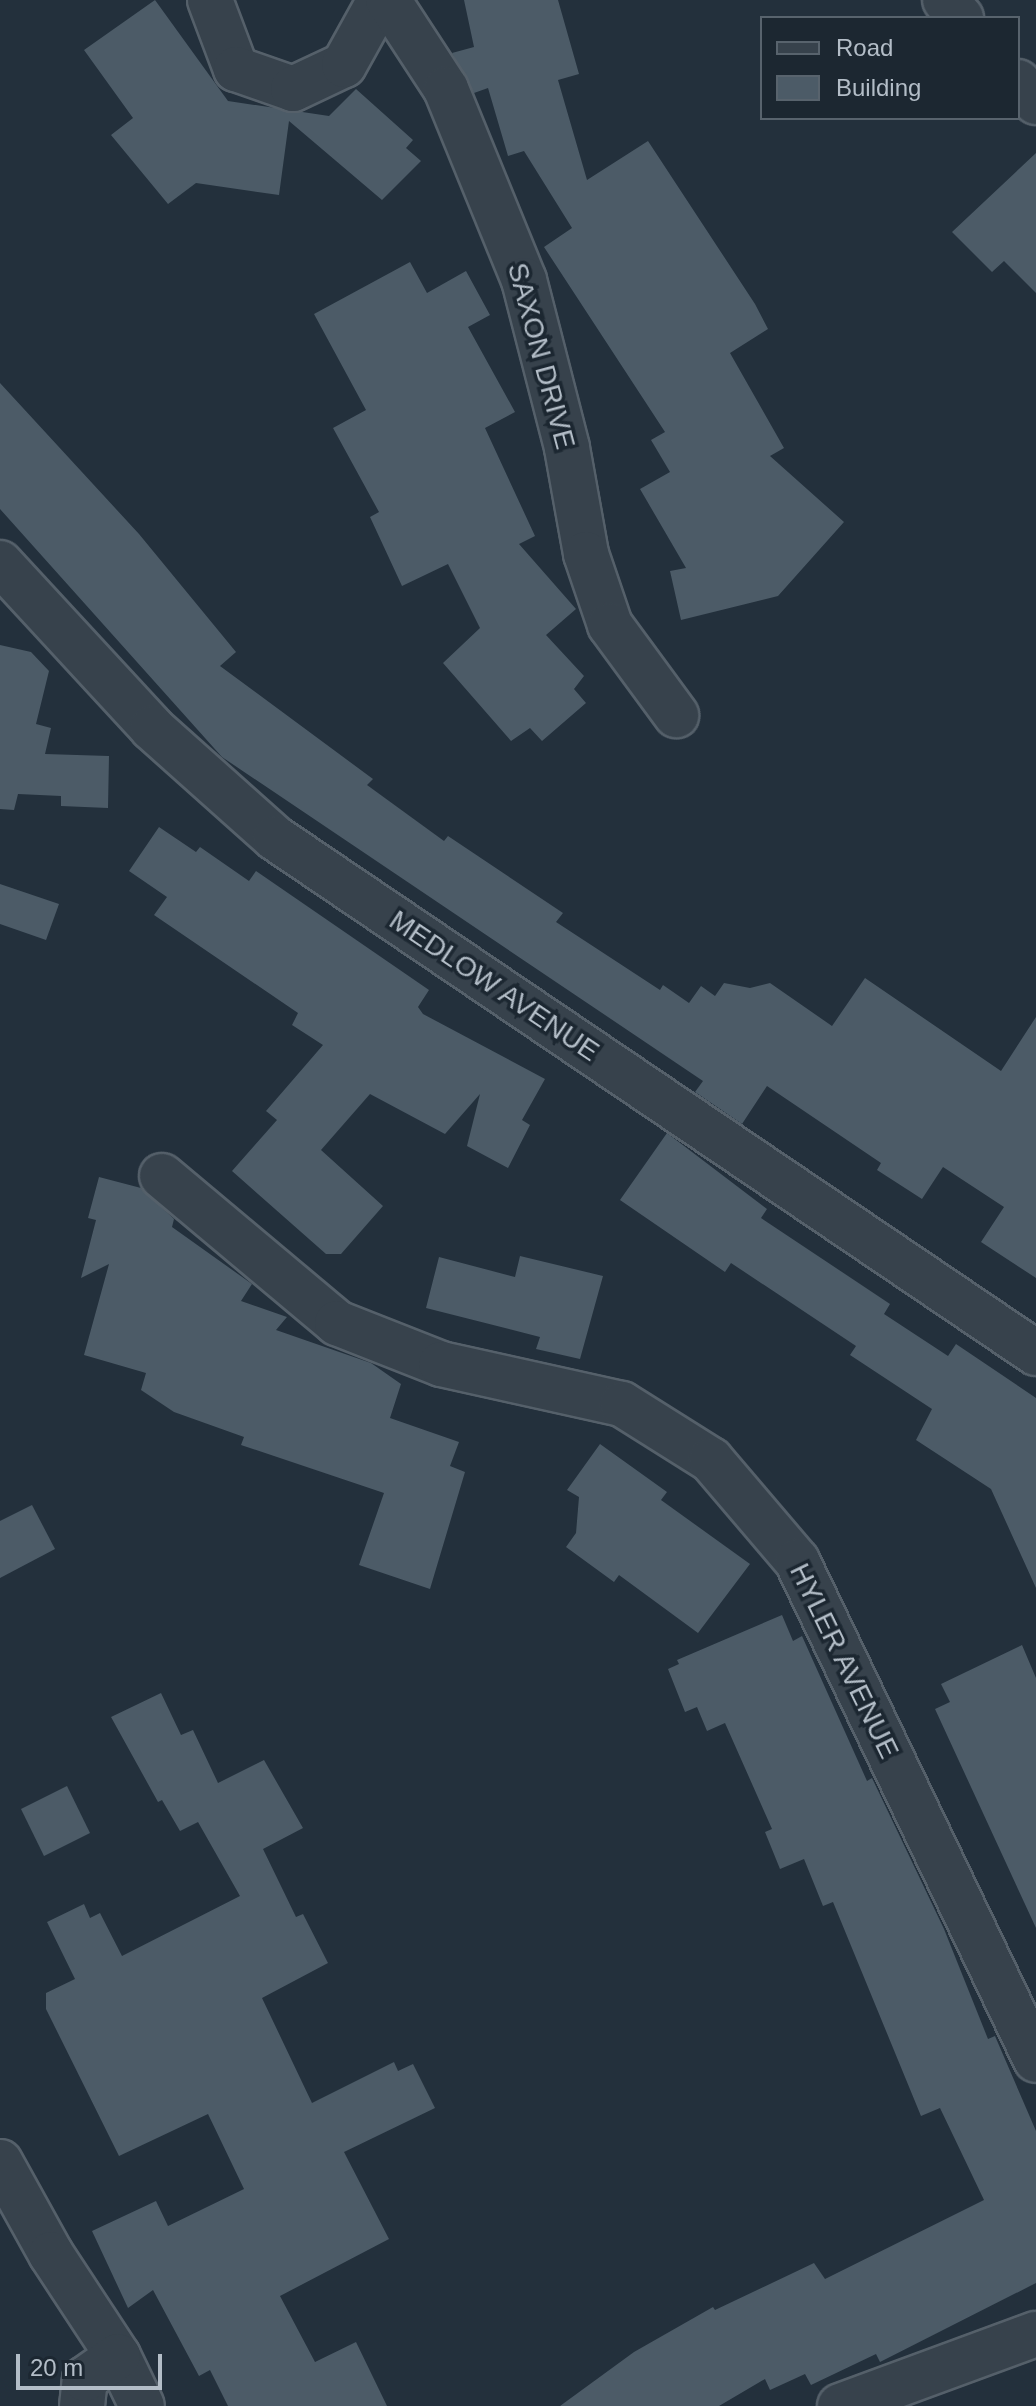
<!DOCTYPE html>
<html>
<head>
<meta charset="utf-8">
<style>
	body { margin:0 }
	#map { position:relative; width:1036px; height:2406px; overflow:hidden; background:#23303c; font-family:Arial,sans-serif }
	div>[style] { position:absolute }
	[style*='--x'] { left:calc(var(--x)*1px); top:calc(var(--y)*1px); width:calc(var(--w)*1px); rotate:calc(var(--a)*1deg) }
	.building>* { inset:0; background:#4c5b67 }
	.roads { filter:drop-shadow(2px 0 #55606a) drop-shadow(-2px 0 #55606a) drop-shadow(0 2px #55606a) drop-shadow(0 -2px #55606a) }
	.minor>* { height:44px; margin:-22px; padding:0 22px; transform-origin:22px; border-radius:22px; background:#37424c }
	span { translate:-50% -50%; white-space:nowrap; text-align:center; line-height:1.15; -webkit-text-stroke:7px #1c2731; paint-order:stroke }
	.street-label { font-size:28px; color:#b3bdc7 }
	.legend { position:absolute; left:760px; top:16px; width:260px; height:104px; box-sizing:border-box; background:#1c2731; border:2px solid #58636d; margin:0; padding:10px 14px; list-style:none; font-size:24px; color:#b3bdc7 }
	.legend li { display:flex; align-items:center; gap:16px; height:40px }
	.legend b { width:40px; border:2px solid #58636d }
	.scale { position:absolute; left:16px; top:2354px; width:146px; height:36px; box-sizing:border-box; border:4px solid #b3bdc7; border-top:0; padding-left:10px; font-size:24px; line-height:28px; white-space:nowrap; color:#b3bdc7; -webkit-text-stroke:6px #1c2731; paint-order:stroke }
</style>
</head>
<body>
<div id="map">
	<div class="building">
		<i style="clip-path:polygon(155px 0,228px 101px,329px 116px,356px 89px,413px 140px,406px 148px,421px 161px,382px 200px,289px 121px,279px 195px,196px 183px,168px 204px,111px 135px,133px 118px,84px 50px)"></i>
		<i style="clip-path:polygon(464px 0,558px 0,579px 74px,558px 80px,587px 180px,648px 141px,755px 304px,768px 329px,730px 353px,784px 448px,770px 456px,844px 522px,778px 596px,681px 620px,670px 571px,686px 568px,640px 489px,670px 472px,651px 440px,665px 432px,544px 247px,572px 228px,524px 151px,508px 156px,488px 88px,474px 93px,452px 53px,474px 47px)"></i>
		<i style="clip-path:polygon(1036px 153px,1036px 293px,1004px 261px,992px 272px,952px 232px)"></i>
		<i style="clip-path:polygon(410px 262px,427px 293px,466px 271px,490px 315px,468px 327px,515px 412px,485px 428px,535px 536px,519px 544px,576px 609px,546px 635px,584px 676px,574px 689px,586px 703px,542px 741px,530px 728px,511px 741px,443px 663px,480px 628px,448px 564px,402px 586px,370px 517px,379px 512px,333px 428px,366px 410px,314px 314px)"></i>
		<i style="clip-path:polygon(0 383px,139px 534px,236px 652px,220px 666px,373px 779px,367px 785px,444px 841px,448px 836px,563px 913px,556px 922px,660px 990px,663px 985px,689px 1003px,701px 986px,715px 996px,724px 983px,750px 988px,770px 983px,832px 1026px,865px 978px,1001px 1071px,1036px 1017px,1036px 1278px,981px 1242px,1004px 1207px,943px 1167px,922px 1199px,877px 1170px,881px 1163px,767px 1086px,742px 1124px,695px 1092px,703px 1081px,222px 757px,0 509px)"></i>
		<i style="clip-path:polygon(0 645px,31px 652px,49px 671px,36px 724px,51px 728px,45px 754px,109px 756px,108px 808px,61px 806px,61px 796px,18px 794px,14px 810px,0 809px)"></i>
		<i style="clip-path:polygon(159px 827px,196px 852px,200px 847px,249px 881px,256px 871px,429px 990px,418px 1007px,423px 1014px,545px 1079px,522px 1120px,530px 1125px,508px 1168px,467px 1146px,480px 1094px,445px 1134px,370px 1094px,321px 1150px,383px 1206px,341px 1254px,326px 1254px,232px 1171px,277px 1120px,266px 1111px,323px 1045px,292px 1025px,298px 1013px,154px 915px,167px 897px,129px 871px)"></i>
		<i style="clip-path:polygon(0 884px,59px 904px,46px 940px,0 924px)"></i>
		<i style="clip-path:polygon(667px 1133px,767px 1209px,761px 1218px,890px 1304px,884px 1314px,948px 1356px,956px 1344px,1036px 1398px,1036px 1588px,991px 1489px,916px 1440px,932px 1409px,850px 1355px,856px 1346px,731px 1263px,725px 1272px,620px 1200px)"></i>
		<i style="clip-path:polygon(99px 1177px,141px 1188px,174px 1219px,172px 1227px,252px 1284px,241px 1301px,287px 1317px,276px 1330px,371px 1363px,401px 1384px,390px 1418px,459px 1442px,450px 1466px,465px 1472px,430px 1589px,359px 1565px,384px 1493px,241px 1445px,244px 1437px,174px 1412px,141px 1390px,146px 1373px,84px 1355px,109px 1264px,81px 1278px,96px 1220px,88px 1218px)"></i>
		<i style="clip-path:polygon(520px 1256px,603px 1276px,580px 1359px,536px 1349px,540px 1337px,426px 1308px,439px 1257px,515px 1277px)"></i>
		<i style="clip-path:polygon(600px 1444px,667px 1492px,661px 1500px,750px 1564px,698px 1633px,619px 1575px,614px 1582px,566px 1547px,576px 1533px,579px 1497px,567px 1490px)"></i>
		<i style="clip-path:polygon(32px 1505px,55px 1549px,0 1578px,0 1521px)"></i>
		<i style="clip-path:polygon(782px 1615px,793px 1641px,802px 1636px,867px 1781px,872px 1778px,944px 1929px,988px 2039px,995px 2036px,1036px 2131px,1036px 2283px,880px 2362px,876px 2354px,811px 2385px,805px 2374px,770px 2390px,765px 2379px,719px 2406px,560px 2406px,634px 2352px,713px 2307px,715px 2310px,814px 2263px,825px 2279px,984px 2200px,940px 2108px,921px 2116px,833px 1902px,823px 1906px,804px 1859px,780px 1869px,765px 1832px,772px 1829px,725px 1723px,707px 1731px,697px 1707px,685px 1712px,668px 1669px,679px 1664px,677px 1660px)"></i>
		<i style="clip-path:polygon(1022px 1645px,1036px 1678px,1036px 1928px,935px 1709px,950px 1702px,941px 1684px)"></i>
		<i style="clip-path:polygon(161px 1693px,181px 1735px,193px 1730px,218px 1783px,264px 1760px,303px 1828px,263px 1849px,296px 1917px,303px 1914px,328px 1963px,262px 1998px,312px 2103px,394px 2062px,398px 2071px,413px 2064px,435px 2108px,344px 2152px,389px 2239px,280px 2296px,315px 2362px,356px 2342px,387px 2406px,228px 2406px,210px 2370px,199px 2376px,153px 2290px,128px 2308px,92px 2231px,156px 2201px,168px 2226px,244px 2189px,208px 2114px,119px 2156px,46px 2009px,46px 1993px,75px 1979px,47px 1922px,84px 1904px,90px 1918px,100px 1913px,122px 1956px,240px 1896px,198px 1822px,180px 1831px,162px 1800px,158px 1802px,111px 1717px)"></i>
		<i style="clip-path:polygon(67px 1786px,90px 1833px,44px 1856px,21px 1809px)"></i>
	</div>
	<div class="roads">
		<div class="minor">
			<i style="--x:210;--y:0;--w:74;--a:69.4"></i>
			<i style="--x:236;--y:69;--w:60;--a:19.3"></i>
			<i style="--x:293;--y:89;--w:56;--a:-25.2"></i>
			<i style="--x:344;--y:65;--w:74;--a:-61"></i>
			<i style="--x:388;--y:0;--w:106;--a:56.9"></i>
			<i style="--x:446;--y:89;--w:206;--a:67.8"></i>
			<i style="--x:524;--y:280;--w:173;--a:75.6"></i>
			<i style="--x:567;--y:448;--w:108;--a:79.8"></i>
			<i style="--x:586;--y:554;--w:75;--a:71.3"></i>
			<i style="--x:610;--y:625;--w:112;--a:53.7"></i>
			<i style="--x:945;--y:0;--w:24;--a:48"></i>
			<i style="--x:1018;--y:82;--w:27;--a:48"></i>
			<i style="--x:0;--y:563;--w:224;--a:47.3"></i>
			<i style="--x:152;--y:728;--w:165;--a:41.8"></i>
			<i style="--x:275;--y:838;--w:919;--a:34.09"></i>
			<i style="--x:162;--y:1176;--w:229;--a:40"></i>
			<i style="--x:337;--y:1323;--w:112;--a:21.5"></i>
			<i style="--x:441;--y:1364;--w:185;--a:12.5"></i>
			<i style="--x:622;--y:1404;--w:105;--a:32.2"></i>
			<i style="--x:711;--y:1460;--w:133;--a:49.6"></i>
			<i style="--x:797;--y:1561;--w:553;--a:64.41"></i>
			<i style="--x:0;--y:2162;--w:105;--a:61"></i>
			<i style="--x:51;--y:2254;--w:122;--a:56.7"></i>
			<i style="--x:118;--y:2356;--w:55;--a:64.4"></i>
			<i style="--x:82;--y:2406;--w:27;--a:-84"></i>
			<i style="--x:85;--y:2379;--w:40;--a:-34.9"></i>
			<i style="--x:840;--y:2406;--w:209;--a:-20.2"></i>
		</div>
	</div>
	<div class="street-label">
		<span style="left:541px;top:356px;rotate:75deg">SAXON DRIVE</span>
		<span style="left:494px;top:986px;rotate:34deg">MEDLOW AVENUE</span>
		<span style="left:844px;top:1661px;rotate:64deg">HYLER AVENUE</span>
	</div>
	<ul class="legend">
	<li><b style="height:10px;background:#37424c"></b>Road</li>
	<li><b style="height:22px;background:#4c5b67"></b>Building</li>
	</ul>
	<div class="scale">20 m</div>
</div>
</body>
</html>
